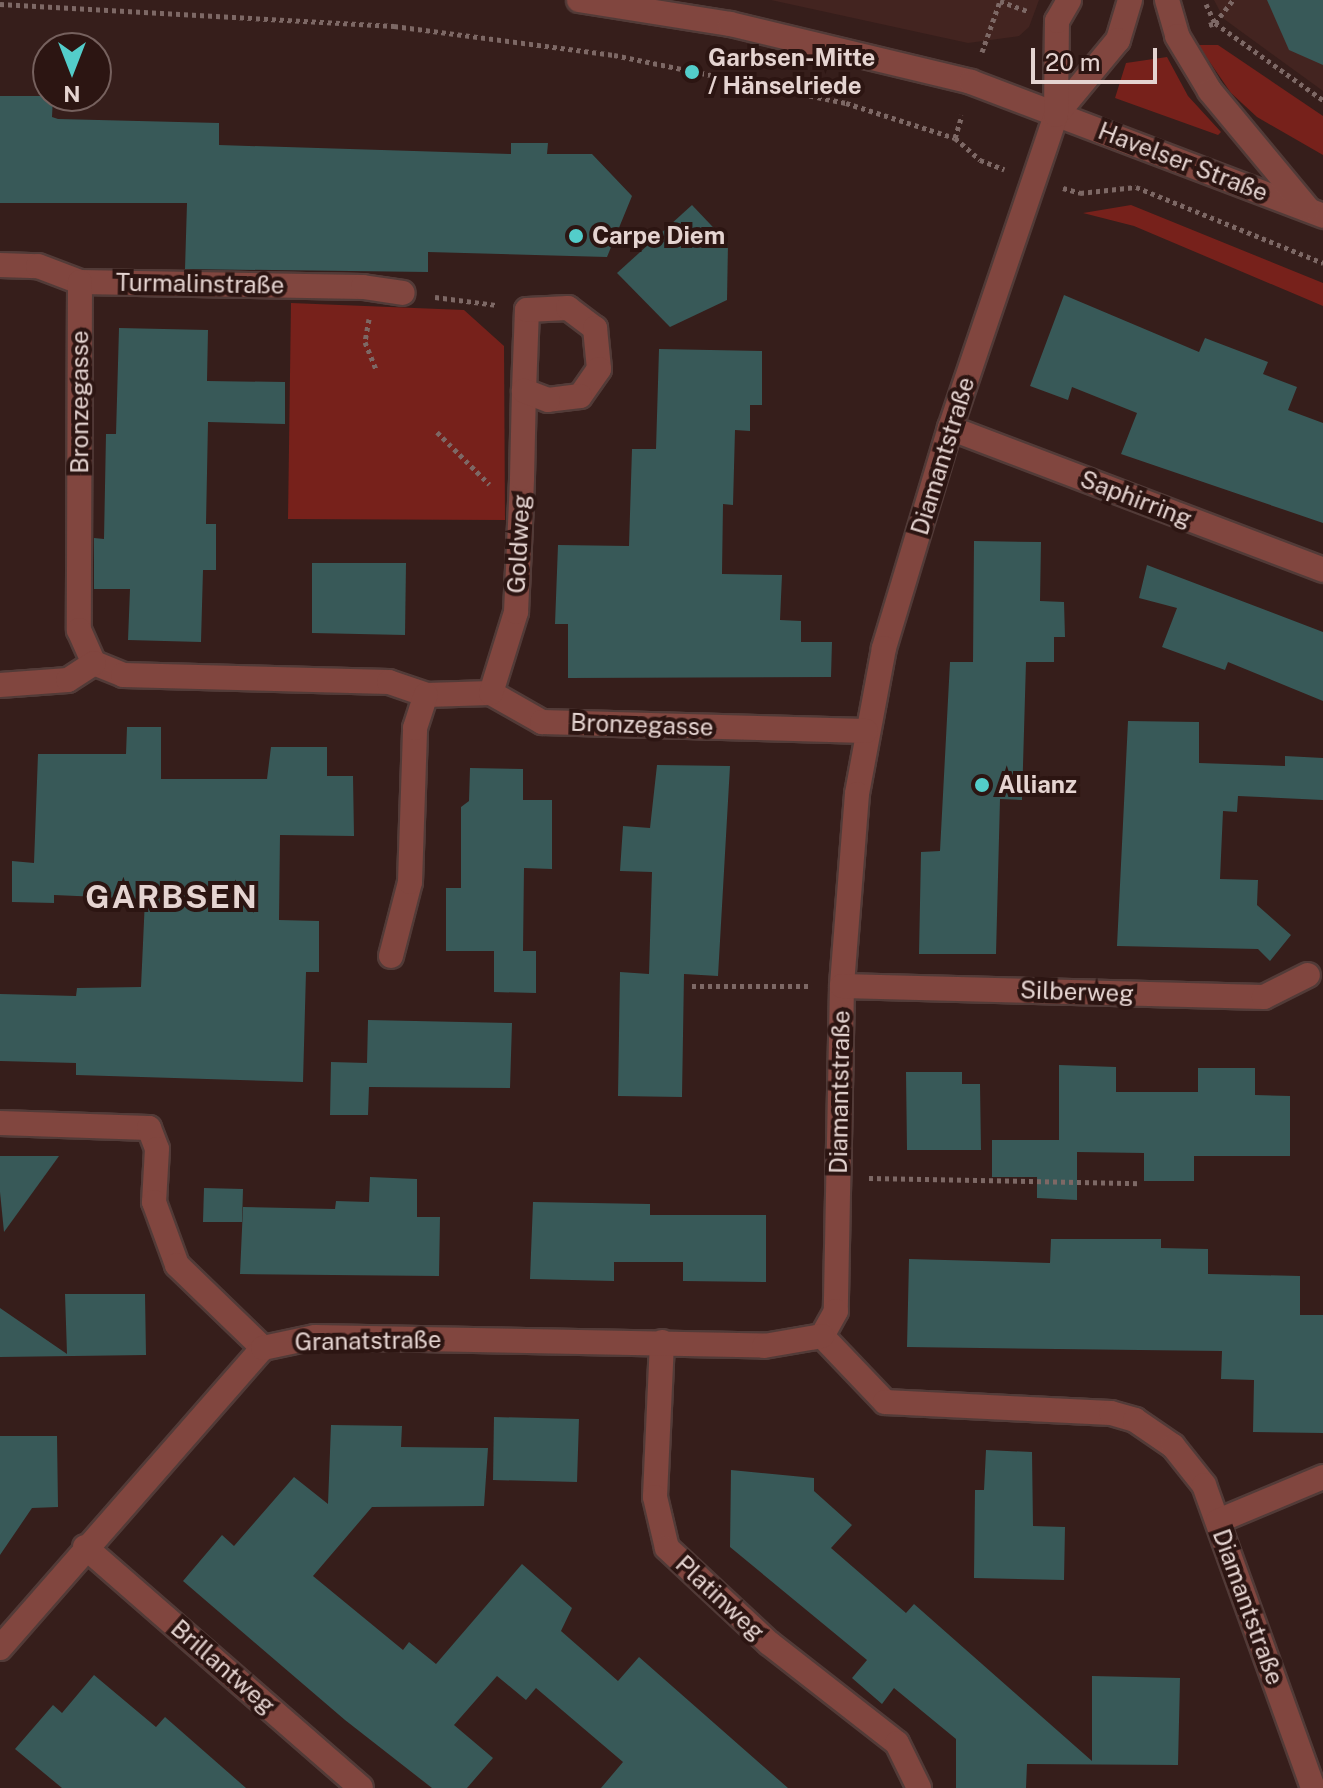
<!DOCTYPE html>
<html>
<head>
<meta charset="utf-8">
<style>
	body { margin:0 }
	#map { position:relative; width:1323px; height:1788px; overflow:hidden; background:#361e1b; font-family:"Public Sans",sans-serif }
	div>[style] { position:absolute }
	[style*='--x'] { left:calc(var(--x)*1px); top:calc(var(--y)*1px); width:calc(var(--w)*1px); rotate:calc(var(--a)*1deg) }
	.built>* { inset:0; background:#432420 }
	.green>* { inset:0; background:#77211b }
	.building>* { inset:0; background:#385958 }
	.path>* { height:5px; margin-top:-2.5px; transform-origin:0; background:repeating-linear-gradient(90deg,#7d6865 0 4px,transparent 0 8px) }
	.roads { filter:drop-shadow(2px 0 #523b38) drop-shadow(-2px 0 #523b38) drop-shadow(0 2px #523b38) drop-shadow(0 -2px #523b38) }
	.minor>* { height:24px; margin:-12px; padding:0 12px; transform-origin:12px; border-radius:12px; background:#81463f }
	.dots>* { width:22px; height:22px; translate:-50% -50%; box-sizing:border-box; border:4px solid #2c1512; border-radius:50% }
	span { translate:-50% -50%; white-space:nowrap; text-align:center; line-height:1.15; -webkit-text-stroke:8px #2c1512; paint-order:stroke }
	.poi-label { font-size:24px; color:#e5d4d1; font-weight:700 }
	.left { translate:0 -50%; text-align:left }
	.street-label { font-size:24px; color:#e5d4d1 }
	.district-label { font-size:32px; color:#e5d4d1; font-weight:700; letter-spacing:2px }
	.north { position:absolute; left:32px; top:32px; width:80px; height:80px; box-sizing:border-box; background:#2c1512; border:2px solid #76615e; border-radius:50%; rotate:180deg; font-size:22px; font-weight:700; line-height:32px; text-align:center; color:#e5d4d1 }
	.north::after { content:''; display:block; margin:auto; width:28px; height:36px; background:#53cdca; clip-path:polygon(50% 0,100% 100%,50% 72%,0 100%) }
	.scale { position:absolute; left:1031px; top:48px; width:126px; height:36px; box-sizing:border-box; border:4px solid #e5d4d1; border-top:0; padding-left:10px; font-size:24px; line-height:28px; white-space:nowrap; color:#e5d4d1; -webkit-text-stroke:6px #2c1512; paint-order:stroke }
</style>
</head>
<body>
<div id="map">
	<div class="built">
		<i style="clip-path:polygon(771px 0,1039px 0,1029px 27px,1019px 36px,968px 43px)"></i>
		<i style="clip-path:polygon(1214px 0,1323px 0,1323px 91px,1224px 19px)"></i>
	</div>
	<div class="green">
		<i style="clip-path:polygon(1198px 45px,1218px 45px,1323px 116px,1323px 155px,1257px 117px,1231px 93px)"></i>
		<i style="clip-path:polygon(1167px 57px,1188px 96px,1221px 132px,1218px 135px,1115px 98px,1126px 63px)"></i>
		<i style="clip-path:polygon(1131px 205px,1323px 283px,1323px 306px,1134px 226px,1083px 213px)"></i>
		<i style="clip-path:polygon(291px 303px,464px 310px,504px 346px,505px 520px,288px 519px)"></i>
	</div>
	<div class="building">
		<i style="clip-path:polygon(1267px 0,1323px 0,1323px 65px,1289px 50px)"></i>
		<i style="clip-path:polygon(0 96px,53px 96px,52px 117px,58px 119px,219px 123px,219px 145px,511px 154px,511px 143px,548px 143px,547px 154px,592px 154px,632px 196px,607px 257px,428px 252px,428px 272px,185px 269px,187px 203px,0 203px)"></i>
		<i style="clip-path:polygon(692px 205px,728px 243px,727px 300px,670px 327px,617px 273px)"></i>
		<i style="clip-path:polygon(1064px 295px,1199px 352px,1205px 338px,1268px 362px,1263px 374px,1297px 387px,1288px 410px,1323px 423px,1323px 523px,1121px 454px,1137px 413px,1072px 387px,1068px 400px,1030px 386px)"></i>
		<i style="clip-path:polygon(119px 328px,208px 330px,207px 381px,285px 382px,285px 424px,208px 422px,206px 524px,216px 524px,216px 570px,203px 570px,201px 642px,128px 640px,130px 589px,94px 589px,94px 538px,104px 539px,106px 434px,116px 434px)"></i>
		<i style="clip-path:polygon(659px 349px,762px 351px,762px 405px,750px 405px,750px 431px,735px 430px,733px 505px,723px 504px,722px 574px,782px 575px,780px 620px,801px 621px,801px 642px,832px 642px,831px 677px,568px 678px,568px 624px,555px 624px,558px 545px,629px 546px,632px 449px,656px 449px)"></i>
		<i style="clip-path:polygon(974px 541px,1041px 542px,1040px 601px,1064px 602px,1065px 637px,1054px 637px,1054px 662px,1026px 662px,1022px 800px,1000px 799px,996px 954px,919px 954px,921px 852px,940px 851px,950px 662px,973px 662px)"></i>
		<i style="clip-path:polygon(312px 563px,406px 563px,405px 635px,312px 633px)"></i>
		<i style="clip-path:polygon(1147px 565px,1323px 632px,1323px 701px,1228px 662px,1225px 670px,1162px 647px,1177px 608px,1139px 598px)"></i>
		<i style="clip-path:polygon(1128px 721px,1199px 722px,1199px 763px,1285px 766px,1285px 756px,1323px 758px,1323px 800px,1238px 796px,1237px 812px,1223px 811px,1220px 879px,1258px 880px,1257px 905px,1291px 935px,1270px 961px,1258px 949px,1117px 946px)"></i>
		<i style="clip-path:polygon(127px 727px,161px 727px,161px 779px,267px 779px,271px 747px,327px 747px,327px 776px,353px 776px,354px 836px,280px 835px,279px 920px,319px 921px,319px 972px,306px 972px,303px 1082px,76px 1075px,76px 1063px,0 1061px,0 994px,76px 996px,77px 988px,141px 987px,145px 899px,54px 895px,54px 903px,12px 902px,12px 861px,34px 863px,38px 754px,126px 754px)"></i>
		<i style="clip-path:polygon(657px 765px,730px 766px,718px 976px,684px 974px,682px 1097px,618px 1096px,620px 972px,649px 974px,652px 872px,620px 871px,623px 826px,650px 828px)"></i>
		<i style="clip-path:polygon(470px 768px,523px 769px,523px 800px,552px 800px,552px 869px,524px 868px,523px 951px,536px 951px,536px 993px,494px 992px,494px 951px,446px 951px,446px 888px,461px 888px,461px 807px,469px 801px)"></i>
		<i style="clip-path:polygon(368px 1020px,512px 1023px,510px 1088px,369px 1087px,368px 1115px,330px 1115px,331px 1062px,367px 1063px)"></i>
		<i style="clip-path:polygon(1059px 1065px,1116px 1067px,1116px 1092px,1198px 1092px,1198px 1068px,1255px 1068px,1255px 1095px,1290px 1096px,1290px 1156px,1194px 1156px,1194px 1181px,1144px 1181px,1144px 1153px,1077px 1152px,1077px 1200px,1037px 1198px,1037px 1177px,992px 1177px,992px 1140px,1059px 1140px)"></i>
		<i style="clip-path:polygon(906px 1072px,962px 1072px,962px 1084px,980px 1084px,981px 1150px,907px 1150px)"></i>
		<i style="clip-path:polygon(0 1156px,59px 1156px,4px 1232px,0 1192px)"></i>
		<i style="clip-path:polygon(370px 1177px,417px 1179px,417px 1217px,440px 1217px,439px 1276px,240px 1274px,243px 1207px,335px 1209px,336px 1201px,369px 1202px)"></i>
		<i style="clip-path:polygon(204px 1188px,243px 1189px,242px 1222px,203px 1222px)"></i>
		<i style="clip-path:polygon(533px 1202px,650px 1204px,650px 1215px,766px 1215px,766px 1282px,683px 1281px,683px 1262px,614px 1262px,614px 1281px,530px 1279px)"></i>
		<i style="clip-path:polygon(1051px 1239px,1161px 1239px,1161px 1248px,1208px 1249px,1208px 1274px,1300px 1276px,1300px 1315px,1323px 1315px,1323px 1433px,1253px 1432px,1254px 1380px,1221px 1379px,1222px 1351px,907px 1347px,909px 1259px,1050px 1263px)"></i>
		<i style="clip-path:polygon(65px 1294px,145px 1294px,146px 1355px,0 1357px,0 1308px,67px 1354px)"></i>
		<i style="clip-path:polygon(494px 1417px,579px 1419px,577px 1482px,493px 1480px)"></i>
		<i style="clip-path:polygon(331px 1425px,402px 1426px,401px 1447px,488px 1448px,484px 1506px,372px 1507px,313px 1576px,403px 1650px,409px 1642px,436px 1664px,522px 1564px,572px 1608px,561px 1631px,618px 1681px,639px 1657px,788px 1788px,601px 1788px,623px 1762px,536px 1688px,526px 1700px,497px 1676px,454px 1725px,493px 1758px,467px 1788px,432px 1788px,345px 1720px,183px 1581px,222px 1535px,234px 1546px,294px 1477px,328px 1504px)"></i>
		<i style="clip-path:polygon(0 1436px,57px 1436px,58px 1507px,32px 1508px,0 1555px)"></i>
		<i style="clip-path:polygon(986px 1450px,1032px 1452px,1033px 1526px,1065px 1527px,1064px 1580px,974px 1578px,975px 1490px,984px 1490px)"></i>
		<i style="clip-path:polygon(731px 1470px,814px 1478px,814px 1491px,852px 1525px,831px 1548px,906px 1613px,914px 1604px,1092px 1761px,1092px 1676px,1180px 1678px,1178px 1765px,1027px 1764px,1026px 1788px,956px 1788px,956px 1739px,894px 1688px,882px 1704px,852px 1678px,867px 1660px,730px 1547px)"></i>
		<i style="clip-path:polygon(94px 1675px,156px 1727px,165px 1717px,246px 1788px,62px 1788px,15px 1749px,53px 1705px,62px 1713px)"></i>
	</div>
	<div class="path">
		<i style="--x:1000;--y:1;--w:30;--a:20"></i>
		<i style="--x:0;--y:4;--w:395;--a:3.2"></i>
		<i style="--x:394;--y:26;--w:222;--a:7.5"></i>
		<i style="--x:614;--y:55;--w:237;--a:11.7"></i>
		<i style="--x:846;--y:103;--w:114;--a:17.8"></i>
		<i style="--x:955;--y:138;--w:33;--a:41"></i>
		<i style="--x:980;--y:160;--w:26;--a:21"></i>
		<i style="--x:1206;--y:4;--w:21;--a:65"></i>
		<i style="--x:1215;--y:23;--w:29;--a:-52"></i>
		<i style="--x:1209;--y:25;--w:6;--a:-18"></i>
		<i style="--x:1215;--y:23;--w:133;--a:35.5"></i>
		<i style="--x:982;--y:52;--w:54;--a:-70.6"></i>
		<i style="--x:955;--y:138;--w:24;--a:-73"></i>
		<i style="--x:1063;--y:188;--w:18;--a:16"></i>
		<i style="--x:1080;--y:193;--w:56;--a:-6.1"></i>
		<i style="--x:1136;--y:187;--w:202;--a:22.1"></i>
		<i style="--x:435;--y:297;--w:63;--a:7.4"></i>
		<i style="--x:369;--y:319;--w:23;--a:100"></i>
		<i style="--x:365;--y:342;--w:29;--a:68"></i>
		<i style="--x:437;--y:432;--w:74;--a:45"></i>
		<i style="--x:692;--y:986;--w:117;--a:0"></i>
		<i style="--x:869;--y:1178;--w:271;--a:1.1"></i>
	</div>
	<div class="roads">
		<div class="minor">
			<i style="--x:579;--y:0;--w:153;--a:9"></i>
			<i style="--x:730;--y:24;--w:248;--a:13.5"></i>
			<i style="--x:971;--y:82;--w:377;--a:20.8"></i>
			<i style="--x:1130;--y:0;--w:42;--a:106.7"></i>
			<i style="--x:1118;--y:40;--w:97;--a:129.6"></i>
			<i style="--x:1056;--y:115;--w:330;--a:108.7"></i>
			<i style="--x:950;--y:428;--w:230;--a:106.7"></i>
			<i style="--x:884;--y:648;--w:148;--a:100.5"></i>
			<i style="--x:857;--y:794;--w:193;--a:94.5"></i>
			<i style="--x:842;--y:986;--w:325;--a:91.1"></i>
			<i style="--x:836;--y:1311;--w:29;--a:119"></i>
			<i style="--x:822;--y:1336;--w:91;--a:46.3"></i>
			<i style="--x:885;--y:1402;--w:226;--a:2.8"></i>
			<i style="--x:1111;--y:1413;--w:25;--a:16"></i>
			<i style="--x:1135;--y:1420;--w:46;--a:34.4"></i>
			<i style="--x:1173;--y:1446;--w:50;--a:51.5"></i>
			<i style="--x:1204;--y:1485;--w:322;--a:70.2"></i>
			<i style="--x:1167;--y:0;--w:37;--a:74"></i>
			<i style="--x:1177;--y:36;--w:64;--a:59"></i>
			<i style="--x:1210;--y:91;--w:152;--a:50.3"></i>
			<i style="--x:1056;--y:115;--w:94;--a:-89.4"></i>
			<i style="--x:1057;--y:21;--w:24;--a:-60"></i>
			<i style="--x:0;--y:265;--w:38;--a:2"></i>
			<i style="--x:38;--y:266;--w:45;--a:20.9"></i>
			<i style="--x:80;--y:282;--w:283;--a:1"></i>
			<i style="--x:363;--y:287;--w:40;--a:8.5"></i>
			<i style="--x:80;--y:282;--w:348;--a:90.2"></i>
			<i style="--x:79;--y:630;--w:36;--a:66"></i>
			<i style="--x:94;--y:663;--w:31;--a:22"></i>
			<i style="--x:123;--y:675;--w:266;--a:1.5"></i>
			<i style="--x:389;--y:682;--w:39;--a:19"></i>
			<i style="--x:426;--y:695;--w:65;--a:-1.8"></i>
			<i style="--x:491;--y:693;--w:59;--a:29.6"></i>
			<i style="--x:542;--y:722;--w:324;--a:1.6"></i>
			<i style="--x:950;--y:428;--w:399;--a:20.8"></i>
			<i style="--x:0;--y:685;--w:68;--a:-4.2"></i>
			<i style="--x:68;--y:680;--w:31;--a:-33"></i>
			<i style="--x:491;--y:693;--w:85;--a:-72.8"></i>
			<i style="--x:516;--y:612;--w:134;--a:-87.4"></i>
			<i style="--x:522;--y:478;--w:87;--a:-88.7"></i>
			<i style="--x:524;--y:391;--w:81;--a:-87.9"></i>
			<i style="--x:527;--y:310;--w:41;--a:-2.8"></i>
			<i style="--x:568;--y:308;--w:34;--a:37"></i>
			<i style="--x:595;--y:328;--w:41;--a:84.4"></i>
			<i style="--x:599;--y:369;--w:33;--a:125"></i>
			<i style="--x:580;--y:396;--w:32;--a:173"></i>
			<i style="--x:548;--y:400;--w:26;--a:-159"></i>
			<i style="--x:391;--y:956;--w:76;--a:-75.6"></i>
			<i style="--x:410;--y:882;--w:154;--a:-88.1"></i>
			<i style="--x:415;--y:728;--w:35;--a:-72"></i>
			<i style="--x:842;--y:986;--w:422;--a:1.5"></i>
			<i style="--x:1264;--y:997;--w:49;--a:-26.6"></i>
			<i style="--x:0;--y:1123;--w:149;--a:1.9"></i>
			<i style="--x:149;--y:1128;--w:22;--a:69"></i>
			<i style="--x:157;--y:1149;--w:53;--a:93.2"></i>
			<i style="--x:154;--y:1202;--w:67;--a:69.9"></i>
			<i style="--x:177;--y:1265;--w:120;--a:44"></i>
			<i style="--x:662;--y:1342;--w:155;--a:92.6"></i>
			<i style="--x:655;--y:1497;--w:52;--a:76.8"></i>
			<i style="--x:667;--y:1548;--w:139;--a:43"></i>
			<i style="--x:769;--y:1643;--w:162;--a:38"></i>
			<i style="--x:897;--y:1743;--w:50;--a:63.9"></i>
			<i style="--x:1218;--y:1521;--w:114;--a:-22.7"></i>
			<i style="--x:85;--y:1547;--w:366;--a:41.1"></i>
			<i style="--x:0;--y:1648;--w:399;--a:-48.8"></i>
			<i style="--x:263;--y:1348;--w:53;--a:-11.9"></i>
			<i style="--x:315;--y:1337;--w:449;--a:1.1"></i>
			<i style="--x:764;--y:1346;--w:59;--a:-9.8"></i>
		</div>
	</div>
	<div class="dots">
		<i style="left:692px;top:72px;background:#53cdca"></i>
		<i style="left:576px;top:236px;background:#53cdca"></i>
		<i style="left:982px;top:785px;background:#53cdca"></i>
	</div>
	<div class="poi-label">
		<span class="left" style="left:708px;top:72px">Garbsen-Mitte<br>/ Hänselriede</span>
		<span class="left" style="left:592px;top:236px">Carpe Diem</span>
		<span class="left" style="left:998px;top:785px">Allianz</span>
	</div>
	<div class="street-label">
		<span style="left:1183px;top:162px;rotate:21deg">Havelser Straße</span>
		<span style="left:200px;top:284px;rotate:1deg">Turmalinstraße</span>
		<span style="left:80px;top:402px;rotate:-90deg">Bronzegasse</span>
		<span style="left:943px;top:456px;rotate:-73deg">Diamantstraße</span>
		<span style="left:1136px;top:499px;rotate:21deg">Saphirring</span>
		<span style="left:519px;top:544px;rotate:-87deg">Goldweg</span>
		<span style="left:642px;top:725px;rotate:2deg">Bronzegasse</span>
		<span style="left:1077px;top:992px;rotate:2deg">Silberweg</span>
		<span style="left:840px;top:1092px;rotate:-89deg">Diamantstraße</span>
		<span style="left:368px;top:1341px;rotate:-1deg">Granatstraße</span>
		<span style="left:720px;top:1598px;rotate:43deg">Platinweg</span>
		<span style="left:1248px;top:1607px;rotate:70deg">Diamantstraße</span>
		<span style="left:223px;top:1667px;rotate:41deg">Brillantweg</span>
	</div>
	<div class="district-label">
		<span style="left:172px;top:897px">GARBSEN</span>
	</div>
	<div class="north">N</div>
	<div class="scale">20 m</div>
</div>
</body>
</html>
